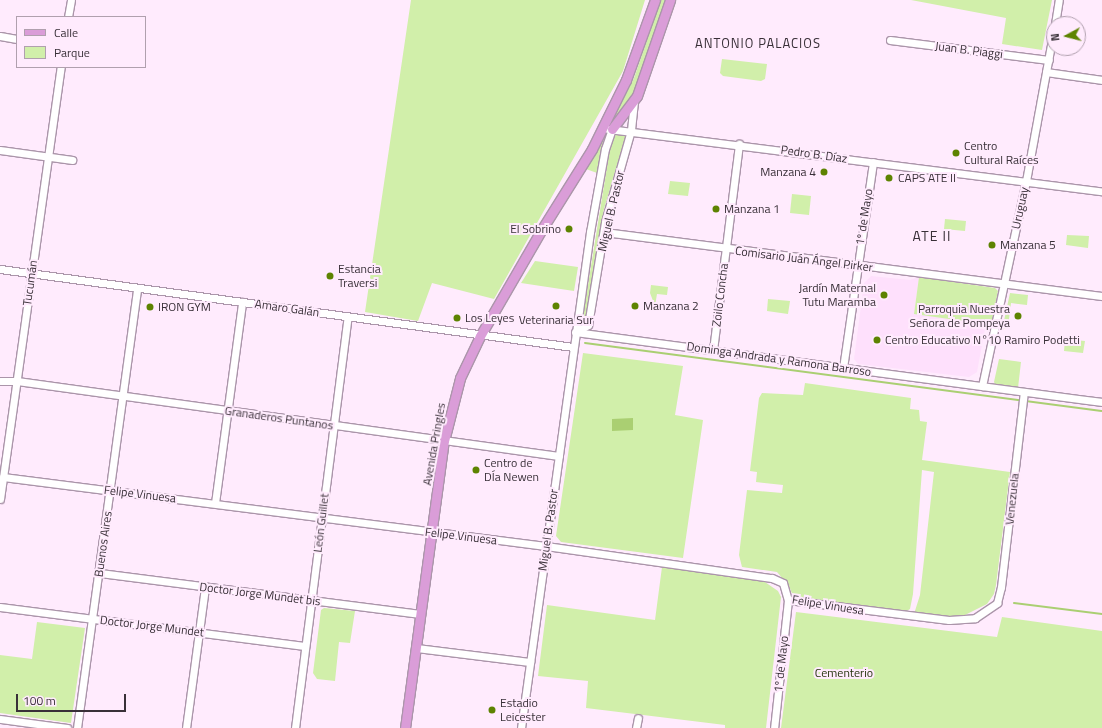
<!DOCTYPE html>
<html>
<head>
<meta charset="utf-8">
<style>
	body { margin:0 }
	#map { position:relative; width:1102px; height:728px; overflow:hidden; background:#ffebfd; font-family:"Titillium Web",sans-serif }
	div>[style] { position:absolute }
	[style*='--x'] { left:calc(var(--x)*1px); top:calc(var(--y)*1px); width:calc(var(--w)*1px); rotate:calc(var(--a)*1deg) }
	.built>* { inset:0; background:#fee0fc }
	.green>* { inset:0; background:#d1efaa }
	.water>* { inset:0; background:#aacf72 }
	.stream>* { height:2px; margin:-1px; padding:0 1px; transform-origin:1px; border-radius:1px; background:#aacf72 }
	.roads { filter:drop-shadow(1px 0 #ab95aa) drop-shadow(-1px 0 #ab95aa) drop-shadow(0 1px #ab95aa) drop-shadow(0 -1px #ab95aa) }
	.minor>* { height:7px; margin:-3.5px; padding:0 3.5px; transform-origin:3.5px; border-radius:3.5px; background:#fff }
	.major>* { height:9px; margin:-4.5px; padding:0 4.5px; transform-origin:4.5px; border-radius:4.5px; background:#da9dd8 }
	.dots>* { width:11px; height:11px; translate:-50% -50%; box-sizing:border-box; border:2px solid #ffebfd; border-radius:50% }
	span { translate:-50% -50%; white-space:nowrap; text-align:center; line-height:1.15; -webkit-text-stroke:4px #ffebfd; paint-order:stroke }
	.street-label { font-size:12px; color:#393038 }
	.poi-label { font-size:12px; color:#393038 }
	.left { translate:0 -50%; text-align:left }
	.right { translate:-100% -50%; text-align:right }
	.park-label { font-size:12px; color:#25330c }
	.neighbourhood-label { font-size:13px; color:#393038; letter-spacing:1px }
	.quarter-label { font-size:14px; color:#393038; letter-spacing:1px }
	.legend { position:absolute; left:16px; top:16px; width:130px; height:52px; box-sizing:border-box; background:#ffebfd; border:1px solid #b0a0ae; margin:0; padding:5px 7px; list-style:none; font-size:12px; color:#393038 }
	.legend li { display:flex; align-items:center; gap:8px; height:20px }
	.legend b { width:20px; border:1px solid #b0a0ae }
	.north { position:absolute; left:1046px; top:16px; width:40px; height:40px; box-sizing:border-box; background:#ffebfd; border:1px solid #b0a0ae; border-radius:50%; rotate:263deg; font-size:11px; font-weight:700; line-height:16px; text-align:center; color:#393038 }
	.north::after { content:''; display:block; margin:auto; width:14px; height:18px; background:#5d8301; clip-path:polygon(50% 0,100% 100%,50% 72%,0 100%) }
	.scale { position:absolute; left:16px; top:694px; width:110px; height:18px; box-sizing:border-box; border:2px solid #393038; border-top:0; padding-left:5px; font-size:12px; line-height:14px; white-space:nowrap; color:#393038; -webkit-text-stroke:3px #ffebfd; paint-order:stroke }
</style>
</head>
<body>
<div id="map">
	<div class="built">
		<i style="clip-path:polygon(871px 276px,910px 280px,919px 277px,914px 314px,986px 324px,977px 372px,969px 377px,858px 364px,854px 359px,864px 283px)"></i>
	</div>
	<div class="green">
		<i style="clip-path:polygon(411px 0,645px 0,623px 71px,494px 299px,432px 283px,418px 321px,365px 312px)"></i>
		<i style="clip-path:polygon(661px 0,667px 0,637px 89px,612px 122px,634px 78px)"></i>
		<i style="clip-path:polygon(911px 0,1052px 0,1042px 50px,1002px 44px,1006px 18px)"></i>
		<i style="clip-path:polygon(722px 59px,767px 64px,765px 79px,761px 81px,723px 76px,720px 73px)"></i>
		<i style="clip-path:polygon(617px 133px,626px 135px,604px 209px,587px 318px,582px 322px,611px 142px)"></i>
		<i style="clip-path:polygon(604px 138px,597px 173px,586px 169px)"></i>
		<i style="clip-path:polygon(670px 181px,690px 183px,688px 196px,668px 194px)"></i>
		<i style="clip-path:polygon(792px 194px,811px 196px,809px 215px,790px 213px)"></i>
		<i style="clip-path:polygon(945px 219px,966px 221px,965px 231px,944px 229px)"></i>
		<i style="clip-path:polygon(1067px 235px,1089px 236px,1088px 248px,1066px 245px)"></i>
		<i style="clip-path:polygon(535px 261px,578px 267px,574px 291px,521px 283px)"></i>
		<i style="clip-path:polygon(919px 277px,995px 288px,998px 291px,991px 325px,914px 314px)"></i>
		<i style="clip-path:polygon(651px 285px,668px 287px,667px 295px,657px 294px,655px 306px,650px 293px)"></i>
		<i style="clip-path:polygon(1010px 293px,1028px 295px,1027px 305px,1011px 303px,1008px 327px,1002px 330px)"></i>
		<i style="clip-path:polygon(768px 299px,790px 301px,788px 314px,767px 311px)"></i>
		<i style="clip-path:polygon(1065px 339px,1085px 341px,1083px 353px,1064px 351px)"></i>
		<i style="clip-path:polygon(583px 353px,683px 366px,675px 415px,703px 420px,683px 558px,561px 542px,556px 536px)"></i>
		<i style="clip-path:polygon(999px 359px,1021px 362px,1018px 388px,996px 386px,994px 382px)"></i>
		<i style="clip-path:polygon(805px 383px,911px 398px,910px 409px,919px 410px,920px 421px,927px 422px,922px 460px,1010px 472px,996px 585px,994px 594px,987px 604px,965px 615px,946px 617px,914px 614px,920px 595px,934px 472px,922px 470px,913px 594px,910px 609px,905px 612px,804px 602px,793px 596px,789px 586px,777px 572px,742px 567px,739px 555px,747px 490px,782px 493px,783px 485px,756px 482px,757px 472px,750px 471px,759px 398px,762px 393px,803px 395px)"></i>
		<i style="clip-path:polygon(662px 567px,762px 580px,778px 591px,781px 597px,766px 728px,725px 728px,725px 725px,586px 708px,588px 681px,538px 676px,547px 605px,655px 620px)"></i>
		<i style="clip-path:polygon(324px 608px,355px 611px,350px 643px,339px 642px,335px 681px,317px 679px,313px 673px,321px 610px)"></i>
		<i style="clip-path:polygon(796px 612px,997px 637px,1002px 617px,1102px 631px,1102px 728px,781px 728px)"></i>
		<i style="clip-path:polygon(37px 622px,85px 628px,71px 723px,0 713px,0 655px,32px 659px)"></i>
	</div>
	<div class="water">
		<i style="clip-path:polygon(633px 418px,633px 430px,612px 431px,612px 419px)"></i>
	</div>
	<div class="stream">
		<i style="--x:585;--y:343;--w:521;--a:7.49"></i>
		<i style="--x:1014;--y:603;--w:89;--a:7.1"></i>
	</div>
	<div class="roads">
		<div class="minor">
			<i style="--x:68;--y:17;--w:17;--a:-80"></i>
			<i style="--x:1055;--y:24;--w:24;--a:-81"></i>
			<i style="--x:0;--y:36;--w:17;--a:10"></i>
			<i style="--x:890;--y:40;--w:160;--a:7.2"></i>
			<i style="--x:1046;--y:72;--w:57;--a:8.1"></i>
			<i style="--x:608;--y:129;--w:498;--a:7.2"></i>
			<i style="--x:0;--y:150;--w:73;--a:7.9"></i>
			<i style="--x:604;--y:232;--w:502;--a:7.32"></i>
			<i style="--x:0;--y:269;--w:578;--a:7.75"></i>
			<i style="--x:575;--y:332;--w:532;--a:7.57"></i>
			<i style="--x:576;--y:332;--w:14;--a:-30"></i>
			<i style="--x:588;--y:325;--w:104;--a:-80.6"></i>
			<i style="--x:605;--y:222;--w:96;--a:-74.2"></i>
			<i style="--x:631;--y:130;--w:28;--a:-84"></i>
			<i style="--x:713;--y:350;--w:208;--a:-82.8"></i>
			<i style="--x:843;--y:368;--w:208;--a:-81.7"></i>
			<i style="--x:0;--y:381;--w:17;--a:0"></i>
			<i style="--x:17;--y:381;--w:547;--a:7.88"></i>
			<i style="--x:982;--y:386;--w:210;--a:-77.9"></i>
			<i style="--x:1026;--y:181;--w:155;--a:-79.6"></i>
			<i style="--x:3;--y:477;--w:547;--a:7.24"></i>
			<i style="--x:546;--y:546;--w:228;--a:8.1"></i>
			<i style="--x:772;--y:578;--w:12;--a:24"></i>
			<i style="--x:783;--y:583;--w:18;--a:74"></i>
			<i style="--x:788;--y:600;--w:129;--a:96.2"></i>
			<i style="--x:0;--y:499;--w:436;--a:-82"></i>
			<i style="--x:215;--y:503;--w:203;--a:-82.3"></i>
			<i style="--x:100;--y:573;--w:323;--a:7.3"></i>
			<i style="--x:788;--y:600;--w:162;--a:7.1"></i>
			<i style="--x:949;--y:620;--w:26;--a:-4"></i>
			<i style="--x:975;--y:618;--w:27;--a:-34"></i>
			<i style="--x:997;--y:603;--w:16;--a:-76"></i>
			<i style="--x:1001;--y:587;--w:196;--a:-83.3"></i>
			<i style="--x:0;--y:607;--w:307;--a:7.3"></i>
			<i style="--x:416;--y:648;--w:115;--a:7"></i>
			<i style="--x:0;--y:719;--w:68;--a:7.7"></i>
			<i style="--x:77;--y:728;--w:444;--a:-82.2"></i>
			<i style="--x:186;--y:728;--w:142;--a:-82.3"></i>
			<i style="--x:295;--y:728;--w:414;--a:-82.7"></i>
			<i style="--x:521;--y:728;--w:501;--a:-82.08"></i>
			<i style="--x:590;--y:232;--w:84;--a:-79.8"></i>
			<i style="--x:605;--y:149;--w:21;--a:-71"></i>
			<i style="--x:636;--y:728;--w:10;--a:-79"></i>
		</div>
		<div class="major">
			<i style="--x:612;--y:129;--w:41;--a:-52.9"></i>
			<i style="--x:637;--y:96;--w:102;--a:-71"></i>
			<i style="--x:405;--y:728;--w:290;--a:-82.3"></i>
			<i style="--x:444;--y:441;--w:65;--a:-75.7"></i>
			<i style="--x:460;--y:378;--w:47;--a:-64.5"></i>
			<i style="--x:480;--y:336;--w:124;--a:-59.9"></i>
			<i style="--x:542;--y:229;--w:94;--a:-58"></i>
			<i style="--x:592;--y:149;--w:77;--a:-63.8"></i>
			<i style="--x:626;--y:80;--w:85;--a:-70.1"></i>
		</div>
	</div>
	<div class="dots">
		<i style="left:956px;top:153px;background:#5d8301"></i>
		<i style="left:824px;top:172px;background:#5d8301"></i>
		<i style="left:889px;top:178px;background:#5d8301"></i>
		<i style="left:716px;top:209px;background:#5d8301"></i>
		<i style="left:569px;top:229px;background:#5d8301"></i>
		<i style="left:992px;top:245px;background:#5d8301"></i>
		<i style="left:330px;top:276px;background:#5d8301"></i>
		<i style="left:884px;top:295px;background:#5d8301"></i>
		<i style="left:556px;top:306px;background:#5d8301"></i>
		<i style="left:635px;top:306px;background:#5d8301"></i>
		<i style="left:150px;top:307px;background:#5d8301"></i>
		<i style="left:1018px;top:316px;background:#5d8301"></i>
		<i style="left:457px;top:318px;background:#5d8301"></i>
		<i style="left:877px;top:340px;background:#5d8301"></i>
		<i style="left:476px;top:470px;background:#5d8301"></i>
		<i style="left:492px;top:710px;background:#5d8301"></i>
	</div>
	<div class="street-label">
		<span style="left:969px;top:50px;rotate:7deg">Juan B. Piaggi</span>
		<span style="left:814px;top:154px;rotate:8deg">Pedro B. Díaz</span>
		<span style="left:1020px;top:208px;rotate:-78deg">Uruguay</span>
		<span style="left:611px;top:211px;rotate:-77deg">Miguel B. Pastor</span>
		<span style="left:864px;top:217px;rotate:-81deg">1º de Mayo</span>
		<span style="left:804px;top:259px;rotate:7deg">Comisario Juán Ángel Pirker</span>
		<span style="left:30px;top:283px;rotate:-82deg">Tucumán</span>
		<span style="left:720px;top:295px;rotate:-83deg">Zoilo Concha</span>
		<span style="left:287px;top:308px;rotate:8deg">Amaro Galán</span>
		<span style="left:779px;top:359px;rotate:8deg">Dominga Andrada y Ramona Barroso</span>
		<span style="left:279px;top:418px;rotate:8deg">Granaderos Puntanos</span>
		<span style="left:434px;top:444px;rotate:-80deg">Avenida Pringles</span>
		<span style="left:140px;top:494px;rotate:7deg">Felipe Vinuesa</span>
		<span style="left:1012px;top:499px;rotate:-84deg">Venezuela</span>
		<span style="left:321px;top:523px;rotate:-83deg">León Guillet</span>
		<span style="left:548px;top:530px;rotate:-82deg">Miguel B. Pastor</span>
		<span style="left:461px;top:536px;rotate:7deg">Felipe Vinuesa</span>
		<span style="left:103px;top:544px;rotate:-82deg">Buenos Aires</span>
		<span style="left:260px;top:594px;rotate:7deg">Doctor Jorge Mundet bis</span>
		<span style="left:828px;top:605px;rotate:9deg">Felipe Vinuesa</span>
		<span style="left:152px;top:626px;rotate:7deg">Doctor Jorge Mundet</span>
		<span style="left:781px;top:664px;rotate:-84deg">1º de Mayo</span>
	</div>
	<div class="poi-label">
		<span class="left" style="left:964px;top:153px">Centro<br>Cultural Raíces</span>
		<span class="right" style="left:816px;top:172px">Manzana 4</span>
		<span class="left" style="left:898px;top:178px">CAPS ATE II</span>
		<span class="left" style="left:724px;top:209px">Manzana 1</span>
		<span class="right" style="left:561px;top:229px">El Sobrino</span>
		<span class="left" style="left:1000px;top:245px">Manzana 5</span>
		<span class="left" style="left:338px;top:276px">Estancia<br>Traversi</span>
		<span class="right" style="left:876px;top:295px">Jardín Maternal<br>Tutu Maramba</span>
		<span class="left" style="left:643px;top:306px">Manzana 2</span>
		<span class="left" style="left:158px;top:307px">IRON GYM</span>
		<span class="right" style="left:1010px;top:316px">Parroquia Nuestra<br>Señora de Pompeya</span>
		<span class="left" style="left:465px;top:318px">Los Leyes</span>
		<span style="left:556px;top:320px">Veterinaria Sur</span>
		<span class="left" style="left:885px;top:340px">Centro Educativo N°10 Ramiro Podetti</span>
		<span class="left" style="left:484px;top:470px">Centro de<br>DÍa Newen</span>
		<span class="left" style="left:500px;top:710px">Estadio<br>Leicester</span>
	</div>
	<div class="park-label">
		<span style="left:844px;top:673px">Cementerio</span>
	</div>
	<div class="neighbourhood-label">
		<span style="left:758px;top:43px">ANTONIO PALACIOS</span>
	</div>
	<div class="quarter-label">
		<span style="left:932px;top:236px">ATE II</span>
	</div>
	<ul class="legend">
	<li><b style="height:5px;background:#da9dd8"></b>Calle</li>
	<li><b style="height:11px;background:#d1efaa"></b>Parque</li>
	</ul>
	<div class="north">N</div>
	<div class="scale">100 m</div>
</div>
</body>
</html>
